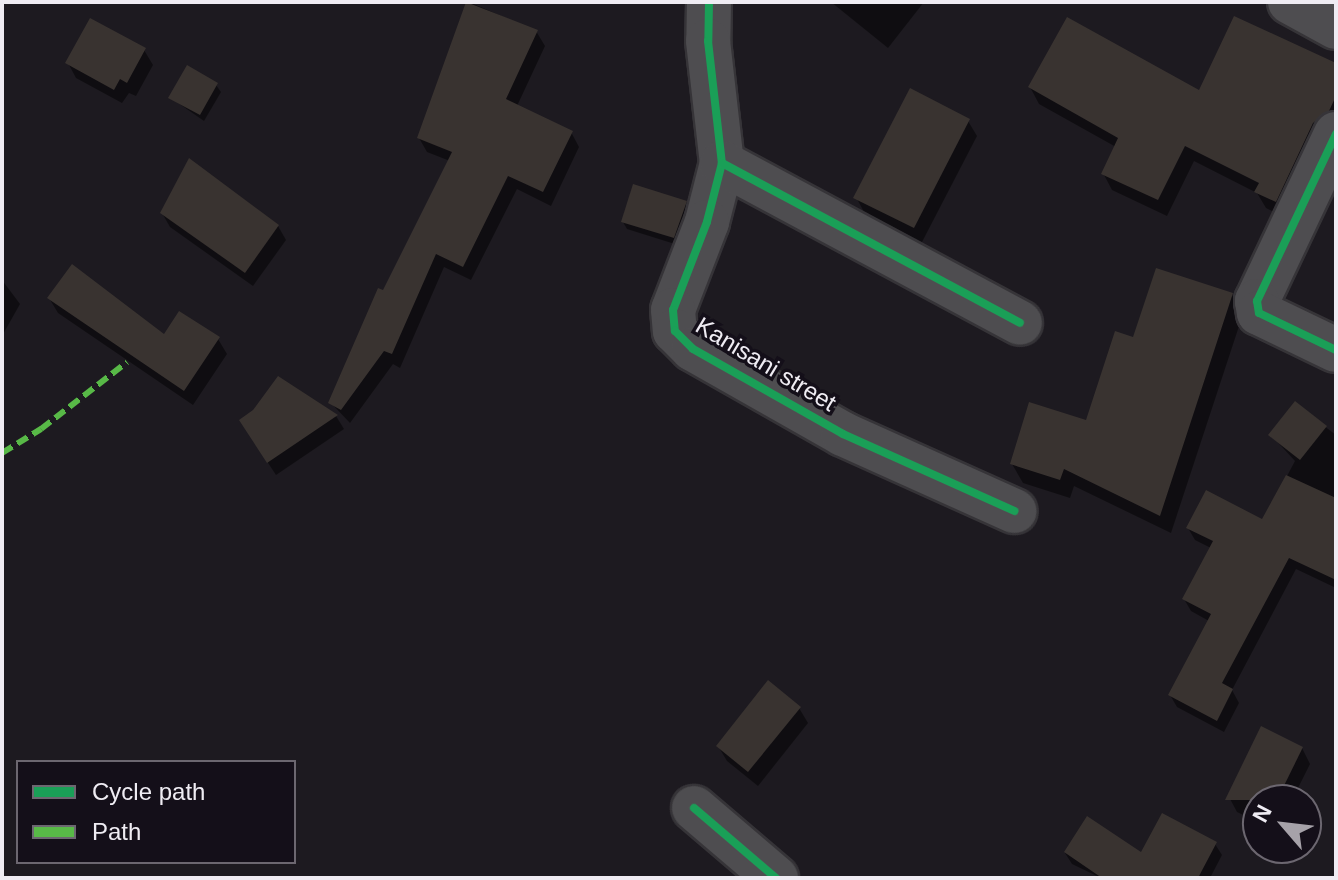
<!DOCTYPE html>
<html>
<head>
<meta charset="utf-8">
<style>
	body { margin:0 }
	#map { position:relative; width:1338px; height:880px; overflow:hidden; background:#1d1a20; font-family:Arial,sans-serif }
	div>[style] { position:absolute }
	[style*='--x'] { left:calc(var(--x)*1px); top:calc(var(--y)*1px); width:calc(var(--w)*1px); rotate:calc(var(--a)*1deg) }
	.shadow>* { inset:0; background:#0007 }
	.building>* { inset:0; background:#393330 }
	.roads { filter:drop-shadow(2px 0 #363438) drop-shadow(-2px 0 #363438) drop-shadow(0 2px #363438) drop-shadow(0 -2px #363438) }
	.minor>* { height:44px; margin:-22px; padding:0 22px; transform-origin:22px; border-radius:22px; background:#4e4d50 }
	.quiet>* { height:6px; margin-top:-3px; transform-origin:0; background:repeating-linear-gradient(90deg,#58b947 0 12px,transparent 0 18px) }
	.cycleway>* { height:8px; margin:-4px; padding:0 4px; transform-origin:4px; border-radius:4px; background:#1a9f57 }
	span { translate:-50% -50%; white-space:nowrap; text-align:center; line-height:1.15; -webkit-text-stroke:7px #140f19; paint-order:stroke }
	.street-label { font-size:24px; color:#efecf3 }
	.frame { position:absolute; inset:0; border:4px solid #efecf3; pointer-events:none }
	.legend { position:absolute; left:16px; top:760px; width:280px; height:104px; box-sizing:border-box; background:#140f19; border:2px solid #6c6770; margin:0; padding:10px 14px; list-style:none; font-size:24px; color:#efecf3 }
	.legend li { display:flex; align-items:center; gap:16px; height:40px }
	.legend b { width:40px; border:2px solid #6c6770 }
	.north { position:absolute; left:1242px; top:784px; width:80px; height:80px; box-sizing:border-box; background:#140f19; border:2px solid #6c6770; border-radius:50%; rotate:298deg; font-size:22px; font-weight:700; line-height:32px; text-align:center; color:#efecf3 }
	.north::after { content:''; display:block; margin:auto; width:28px; height:36px; background:#a6a2a9; clip-path:polygon(50% 0,100% 100%,50% 72%,0 100%) }
</style>
</head>
<body>
<div id="map">
	<div class="shadow">
		<i style="clip-path:polygon(469px 2px,536px 31px,545px 46px,517px 106px,571px 132px,579px 147px,551px 206px,517px 189px,471px 280px,444px 267px,400px 368px,393px 364px,350px 423px,330px 402px,450px 161px,427px 152px,419px 138px)"></i>
		<i style="clip-path:polygon(831px 2px,924px 2px,888px 48px)"></i>
		<i style="clip-path:polygon(144px 50px,153px 65px,136px 96px,129px 93px,122px 103px,76px 78px,68px 63px)"></i>
		<i style="clip-path:polygon(1336px 66px,1336px 129px,1286px 218px,1266px 208px,1257px 193px,1194px 161px,1167px 216px,1112px 190px,1103px 173px,1116px 147px,1039px 104px,1030px 87px,1199px 93px)"></i>
		<i style="clip-path:polygon(216px 85px,221px 92px,204px 121px,171px 98px)"></i>
		<i style="clip-path:polygon(968px 121px,977px 136px,922px 242px,864px 212px,856px 197px)"></i>
		<i style="clip-path:polygon(685px 203px,689px 210px,678px 245px,627px 229px,623px 222px)"></i>
		<i style="clip-path:polygon(162px 213px,278px 226px,286px 240px,253px 286px,170px 227px)"></i>
		<i style="clip-path:polygon(2px 280px,20px 304px,2px 336px)"></i>
		<i style="clip-path:polygon(1232px 295px,1243px 314px,1171px 533px,1074px 486px,1070px 498px,1023px 483px,1012px 464px,1087px 423px,1134px 339px)"></i>
		<i style="clip-path:polygon(49px 298px,164px 337px,218px 339px,227px 354px,193px 405px,58px 313px)"></i>
		<i style="clip-path:polygon(1295px 404px,1336px 435px,1336px 588px,1296px 569px,1232px 690px,1239px 703px,1224px 732px,1177px 707px,1170px 695px,1209px 621px,1191px 611px,1184px 599px,1211px 548px,1195px 540px,1188px 528px,1263px 521px,1295px 461px,1271px 435px)"></i>
		<i style="clip-path:polygon(336px 416px,344px 429px,276px 475px,249px 434px)"></i>
		<i style="clip-path:polygon(799px 708px,808px 723px,758px 786px,727px 761px,718px 746px)"></i>
		<i style="clip-path:polygon(1302px 748px,1310px 764px,1292px 800px,1258px 800px,1258px 822px,1237px 812px,1229px 797px)"></i>
		<i style="clip-path:polygon(1088px 818px,1142px 855px,1215px 844px,1222px 855px,1210px 878px,1101px 878px,1072px 864px,1065px 853px)"></i>
	</div>
	<div class="building">
		<i style="clip-path:polygon(466px 2px,538px 30px,506px 99px,573px 131px,543px 192px,508px 176px,463px 267px,436px 254px,392px 354px,384px 351px,341px 410px,328px 403px,378px 288px,383px 290px,452px 152px,417px 138px)"></i>
		<i style="clip-path:polygon(1234px 16px,1336px 63px,1336px 96px,1329px 111px,1313px 123px,1276px 202px,1254px 192px,1259px 183px,1185px 146px,1158px 200px,1101px 174px,1118px 138px,1028px 87px,1067px 17px,1199px 90px)"></i>
		<i style="clip-path:polygon(90px 18px,146px 48px,127px 83px,120px 79px,114px 90px,65px 63px)"></i>
		<i style="clip-path:polygon(187px 65px,218px 83px,200px 115px,168px 98px)"></i>
		<i style="clip-path:polygon(910px 88px,970px 119px,914px 228px,853px 198px)"></i>
		<i style="clip-path:polygon(189px 158px,279px 225px,245px 273px,160px 213px)"></i>
		<i style="clip-path:polygon(633px 184px,687px 201px,674px 238px,621px 222px)"></i>
		<i style="clip-path:polygon(72px 264px,164px 334px,179px 311px,220px 337px,184px 391px,47px 298px)"></i>
		<i style="clip-path:polygon(1156px 268px,1233px 293px,1160px 516px,1064px 469px,1060px 480px,1010px 464px,1029px 402px,1086px 420px,1115px 331px,1133px 337px)"></i>
		<i style="clip-path:polygon(278px 376px,338px 415px,267px 463px,239px 420px,253px 410px)"></i>
		<i style="clip-path:polygon(1295px 401px,1327px 426px,1300px 460px,1268px 435px)"></i>
		<i style="clip-path:polygon(1286px 475px,1336px 498px,1336px 580px,1289px 558px,1222px 683px,1233px 689px,1217px 721px,1168px 695px,1211px 614px,1182px 599px,1213px 541px,1186px 528px,1206px 490px,1262px 519px)"></i>
		<i style="clip-path:polygon(768px 680px,801px 707px,748px 772px,716px 746px)"></i>
		<i style="clip-path:polygon(1261px 726px,1303px 747px,1277px 800px,1225px 800px)"></i>
		<i style="clip-path:polygon(1162px 813px,1217px 842px,1198px 878px,1102px 878px,1064px 852px,1087px 816px,1141px 852px)"></i>
	</div>
	<div class="roads">
		<div class="minor">
			<i style="--x:709;--y:2;--w:39;--a:91"></i>
			<i style="--x:708;--y:41;--w:123;--a:83.5"></i>
			<i style="--x:722;--y:163;--w:61;--a:104.3"></i>
			<i style="--x:707;--y:222;--w:94;--a:111.1"></i>
			<i style="--x:673;--y:310;--w:21;--a:85"></i>
			<i style="--x:675;--y:331;--w:25;--a:45"></i>
			<i style="--x:693;--y:349;--w:172;--a:29.5"></i>
			<i style="--x:843;--y:434;--w:188;--a:24.2"></i>
			<i style="--x:1290;--y:2;--w:52;--a:28.5"></i>
			<i style="--x:1336;--y:134;--w:185;--a:115.3"></i>
			<i style="--x:1257;--y:301;--w:12;--a:81"></i>
			<i style="--x:1259;--y:313;--w:85;--a:25.7"></i>
			<i style="--x:722;--y:163;--w:338;--a:28.2"></i>
			<i style="--x:694;--y:808;--w:108;--a:40.5"></i>
		</div>
	</div>
	<div class="quiet">
		<i style="--x:2;--y:453;--w:46;--a:-31.6"></i>
		<i style="--x:41;--y:429;--w:109;--a:-37.9"></i>
	</div>
	<div class="cycleway">
		<i style="--x:709;--y:2;--w:39;--a:91"></i>
		<i style="--x:708;--y:41;--w:123;--a:83.5"></i>
		<i style="--x:722;--y:163;--w:61;--a:104.3"></i>
		<i style="--x:707;--y:222;--w:94;--a:111.1"></i>
		<i style="--x:673;--y:310;--w:21;--a:85"></i>
		<i style="--x:675;--y:331;--w:25;--a:45"></i>
		<i style="--x:693;--y:349;--w:172;--a:29.5"></i>
		<i style="--x:843;--y:434;--w:188;--a:24.2"></i>
		<i style="--x:1336;--y:134;--w:185;--a:115.3"></i>
		<i style="--x:1257;--y:301;--w:12;--a:81"></i>
		<i style="--x:1259;--y:313;--w:85;--a:25.7"></i>
		<i style="--x:722;--y:163;--w:338;--a:28.2"></i>
		<i style="--x:694;--y:808;--w:108;--a:40.5"></i>
	</div>
	<div class="street-label">
		<span style="left:766px;top:364px;rotate:31deg">Kanisani street</span>
	</div>
	<div class="frame"></div>
	<ul class="legend">
	<li><b style="height:10px;background:#1a9f57"></b>Cycle path</li>
	<li><b style="height:10px;background:#58b947"></b>Path</li>
	</ul>
	<div class="north">N</div>
</div>
</body>
</html>
